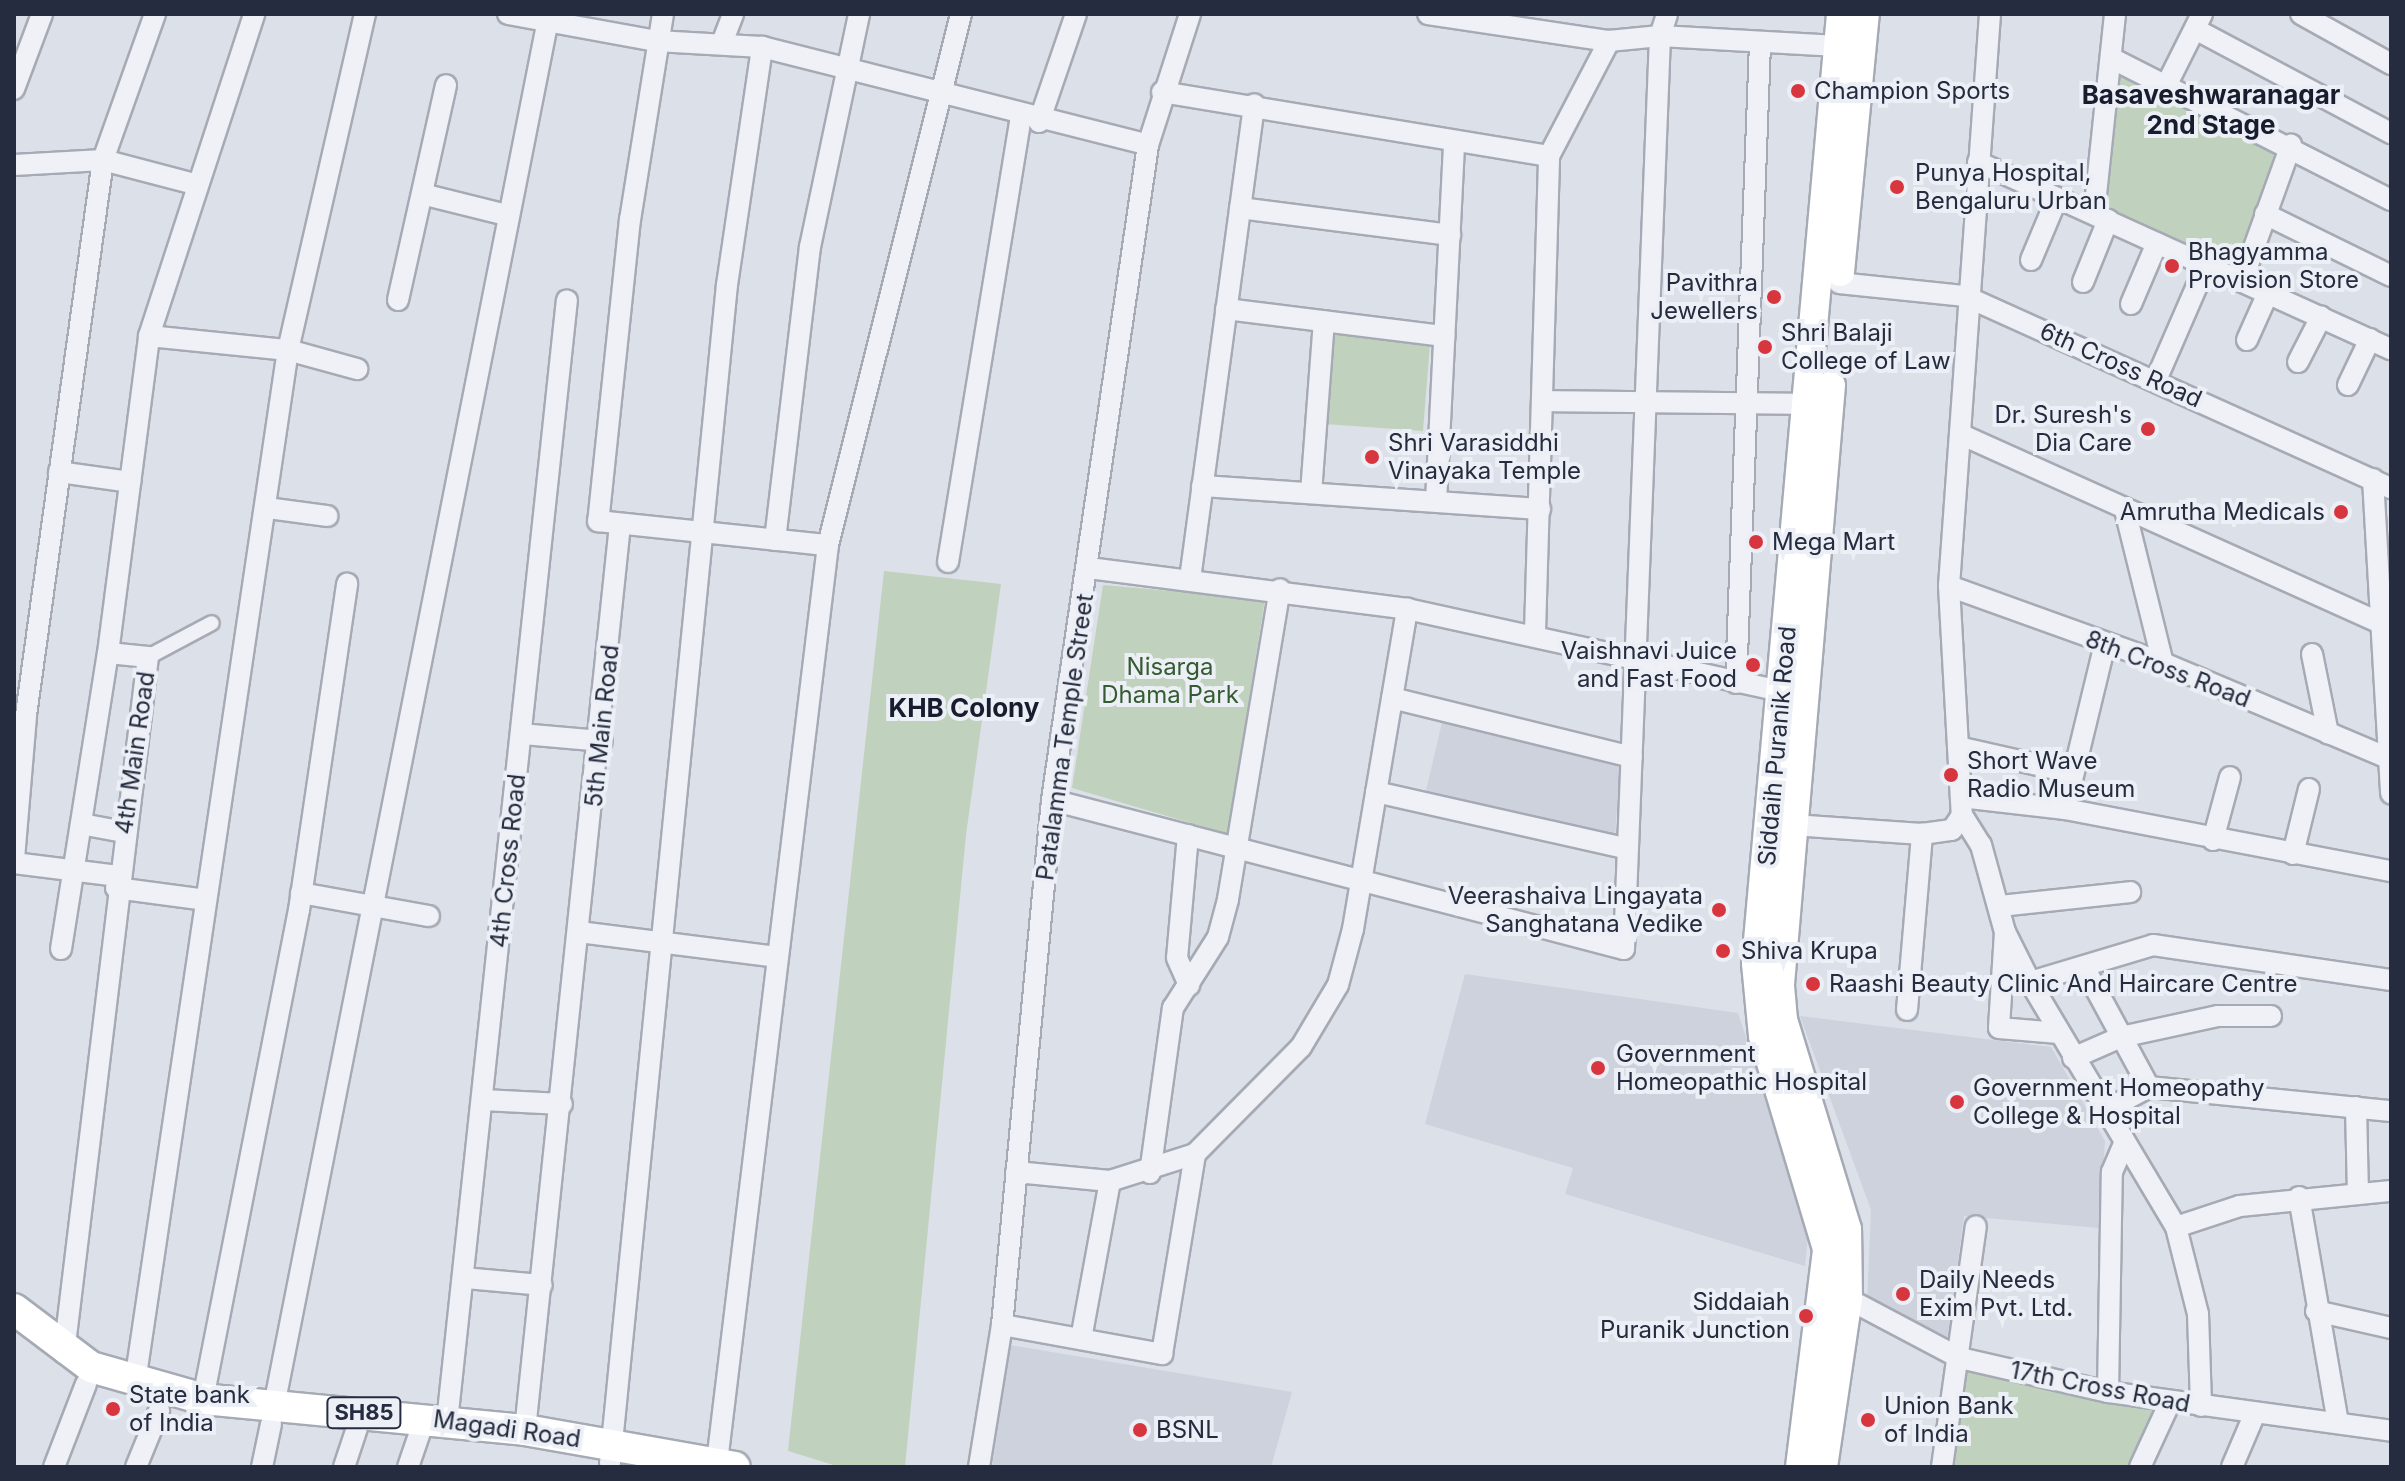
<!DOCTYPE html>
<html>
<head>
<meta charset="utf-8">
<style>
	body { margin:0 }
	#map { position:relative; width:2405px; height:1481px; overflow:hidden; background:#dce0e8; font-family:Inter,sans-serif }
	div>[style] { position:absolute }
	[style*='--x'] { left:calc(var(--x)*1px); top:calc(var(--y)*1px); width:calc(var(--w)*1px); rotate:calc(var(--a)*1deg) }
	.built>* { inset:0; background:#ced2dd }
	.green>* { inset:0; background:#c0d2bd }
	.roads { filter:drop-shadow(2px 0 #a5aab5) drop-shadow(-2px 0 #a5aab5) drop-shadow(0 2px #a5aab5) drop-shadow(0 -2px #a5aab5) }
	.pedestrian>* { height:14px; margin:-7px; padding:0 7px; transform-origin:7px; border-radius:7px; background:#eff1f6 }
	.minor>* { height:20px; margin:-10px; padding:0 10px; transform-origin:10px; border-radius:10px; background:#eff1f6 }
	.secondary>* { height:28px; margin:-14px; padding:0 14px; transform-origin:14px; border-radius:14px; background:#fff }
	.primary>* { height:30px; margin:-15px; padding:0 15px; transform-origin:15px; border-radius:15px; background:#fff }
	.dots>* { width:22px; height:22px; translate:-50% -50%; box-sizing:border-box; border:4px solid #eceff5; border-radius:50% }
	span { translate:-50% -50%; white-space:nowrap; text-align:center; line-height:1.15; -webkit-text-stroke:8px #eceff5; paint-order:stroke }
	.shield-label span { padding:2px 6px; background:#eceff5; border:2px solid; border-radius:6px; -webkit-text-stroke-width:0 }
	.shield-label { font-size:22px; color:#252c3f; font-weight:700 }
	.poi-label { font-size:24px; color:#252c3f }
	.left { translate:0 -50%; text-align:left }
	.right { translate:-100% -50%; text-align:right }
	.street-label { font-size:24px; color:#252c3f }
	.park-label { font-size:24px; color:#355c31 }
	.neighbourhood-label { font-size:26px; color:#171d2f; font-weight:700 }
	.frame { position:absolute; inset:0; border:16px solid #252c3f; pointer-events:none }
</style>
</head>
<body>
<div id="map">
	<div class="built">
		<i style="clip-path:polygon(1443px 718px,1620px 761px,1615px 839px,1424px 799px)"></i>
		<i style="clip-path:polygon(1465px 974px,1738px 1013px,1809px 1227px,1805px 1266px,1565px 1194px,1573px 1168px,1425px 1124px)"></i>
		<i style="clip-path:polygon(1800px 1016px,2051px 1047px,2105px 1141px,2099px 1228px,1964px 1216px,1948px 1337px,1867px 1301px,1871px 1210px)"></i>
		<i style="clip-path:polygon(1010px 1345px,1292px 1392px,1271px 1467px,992px 1467px)"></i>
	</div>
	<div class="green">
		<i style="clip-path:polygon(2121px 68px,2282px 147px,2236px 269px,2106px 214px)"></i>
		<i style="clip-path:polygon(1330px 330px,1430px 344px,1423px 431px,1325px 424px)"></i>
		<i style="clip-path:polygon(884px 571px,1001px 584px,966px 835px,905px 1467px,840px 1467px,788px 1451px)"></i>
		<i style="clip-path:polygon(1103px 585px,1265px 599px,1228px 834px,1072px 788px)"></i>
		<i style="clip-path:polygon(1967px 1371px,2159px 1412px,2131px 1467px,1954px 1467px)"></i>
	</div>
	<div class="roads">
		<div class="pedestrian">
			<i style="--x:148;--y:657;--w:72;--a:-28"></i>
		</div>
		<div class="minor">
			<i style="--x:508;--y:14;--w:150;--a:10.3"></i>
			<i style="--x:656;--y:41;--w:106;--a:3.2"></i>
			<i style="--x:762;--y:47;--w:398;--a:14.2"></i>
			<i style="--x:663;--y:14;--w:208;--a:99.1"></i>
			<i style="--x:630;--y:219;--w:304;--a:96"></i>
			<i style="--x:598;--y:521;--w:231;--a:6"></i>
			<i style="--x:1428;--y:14;--w:183;--a:8.5"></i>
			<i style="--x:1609;--y:41;--w:51;--a:-5.6"></i>
			<i style="--x:1660;--y:36;--w:178;--a:3.2"></i>
			<i style="--x:1990;--y:14;--w:573;--a:94.1"></i>
			<i style="--x:1949;--y:586;--w:229;--a:86.8"></i>
			<i style="--x:1962;--y:815;--w:36;--a:58"></i>
			<i style="--x:1981;--y:845;--w:90;--a:74.6"></i>
			<i style="--x:2005;--y:932;--w:56;--a:63.4"></i>
			<i style="--x:2030;--y:982;--w:285;--a:59.2"></i>
			<i style="--x:2176;--y:1227;--w:90;--a:75.8"></i>
			<i style="--x:2198;--y:1314;--w:92;--a:88.1"></i>
			<i style="--x:2301;--y:14;--w:103;--a:29.1"></i>
			<i style="--x:2195;--y:29;--w:222;--a:28"></i>
			<i style="--x:722;--y:43;--w:31;--a:-69"></i>
			<i style="--x:2111;--y:58;--w:314;--a:26.9"></i>
			<i style="--x:2168;--y:82;--w:76;--a:-63.4"></i>
			<i style="--x:14;--y:89;--w:80;--a:-69.5"></i>
			<i style="--x:1162;--y:92;--w:392;--a:9.4"></i>
			<i style="--x:1039;--y:122;--w:114;--a:-71.1"></i>
			<i style="--x:1978;--y:162;--w:453;--a:24.4"></i>
			<i style="--x:14;--y:165;--w:89;--a:-3.2"></i>
			<i style="--x:103;--y:160;--w:98;--a:14.7"></i>
			<i style="--x:422;--y:194;--w:87;--a:14"></i>
			<i style="--x:1240;--y:208;--w:212;--a:7.3"></i>
			<i style="--x:2094;--y:214;--w:201;--a:-84"></i>
			<i style="--x:2265;--y:214;--w:140;--a:26.2"></i>
			<i style="--x:2031;--y:260;--w:67;--a:-67.2"></i>
			<i style="--x:2242;--y:281;--w:145;--a:-70.2"></i>
			<i style="--x:2083;--y:282;--w:67;--a:-68"></i>
			<i style="--x:1839;--y:283;--w:127;--a:5.9"></i>
			<i style="--x:1965;--y:296;--w:467;--a:24.3"></i>
			<i style="--x:398;--y:300;--w:220;--a:-77.4"></i>
			<i style="--x:2131;--y:304;--w:66;--a:-66.9"></i>
			<i style="--x:1226;--y:309;--w:220;--a:7.1"></i>
			<i style="--x:149;--y:336;--w:140;--a:5.8"></i>
			<i style="--x:288;--y:350;--w:72;--a:15.4"></i>
			<i style="--x:2247;--y:340;--w:51;--a:-65.9"></i>
			<i style="--x:2298;--y:362;--w:51;--a:-62.9"></i>
			<i style="--x:2156;--y:380;--w:125;--a:-66.5"></i>
			<i style="--x:2348;--y:385;--w:51;--a:-64.4"></i>
			<i style="--x:1543;--y:401;--w:267;--a:0.6"></i>
			<i style="--x:1960;--y:434;--w:463;--a:24.2"></i>
			<i style="--x:59;--y:472;--w:72;--a:8"></i>
			<i style="--x:2373;--y:479;--w:315;--a:86.7"></i>
			<i style="--x:1202;--y:486;--w:339;--a:3.9"></i>
			<i style="--x:1311;--y:493;--w:172;--a:-85.7"></i>
			<i style="--x:1436;--y:501;--w:359;--a:-87.1"></i>
			<i style="--x:267;--y:508;--w:61;--a:7.6"></i>
			<i style="--x:2125;--y:510;--w:158;--a:76.1"></i>
			<i style="--x:775;--y:540;--w:295;--a:-83.2"></i>
			<i style="--x:810;--y:247;--w:238;--a:-78.1"></i>
			<i style="--x:948;--y:562;--w:450;--a:-80.7"></i>
			<i style="--x:1089;--y:568;--w:321;--a:7.3"></i>
			<i style="--x:1407;--y:609;--w:395;--a:12.4"></i>
			<i style="--x:1190;--y:579;--w:479;--a:-82.3"></i>
			<i style="--x:1949;--y:586;--w:227;--a:19.8"></i>
			<i style="--x:2163;--y:663;--w:241;--a:22.9"></i>
			<i style="--x:1535;--y:632;--w:476;--a:-88.3"></i>
			<i style="--x:1549;--y:156;--w:130;--a:-62.4"></i>
			<i style="--x:2312;--y:654;--w:81;--a:78.6"></i>
			<i style="--x:1736;--y:683;--w:640;--a:-87.85"></i>
			<i style="--x:1392;--y:698;--w:247;--a:13.8"></i>
			<i style="--x:522;--y:734;--w:80;--a:5"></i>
			<i style="--x:1958;--y:747;--w:118;--a:12.7"></i>
			<i style="--x:1376;--y:792;--w:258;--a:12.7"></i>
			<i style="--x:1961;--y:797;--w:105;--a:6.6"></i>
			<i style="--x:2065;--y:809;--w:332;--a:10.8"></i>
			<i style="--x:1052;--y:800;--w:591;--a:14.6"></i>
			<i style="--x:1624;--y:949;--w:914;--a:-87.74"></i>
			<i style="--x:1660;--y:36;--w:23;--a:-72"></i>
			<i style="--x:2065;--y:809;--w:170;--a:-76.4"></i>
			<i style="--x:81;--y:824;--w:44;--a:10.5"></i>
			<i style="--x:1793;--y:825;--w:129;--a:4"></i>
			<i style="--x:1922;--y:834;--w:30;--a:-8"></i>
			<i style="--x:1952;--y:830;--w:18;--a:-56"></i>
			<i style="--x:1188;--y:835;--w:123;--a:95.1"></i>
			<i style="--x:1177;--y:958;--w:30;--a:66"></i>
			<i style="--x:2213;--y:840;--w:65;--a:-74.9"></i>
			<i style="--x:2293;--y:854;--w:67;--a:-76.2"></i>
			<i style="--x:14;--y:859;--w:144;--a:-85.2"></i>
			<i style="--x:26;--y:715;--w:560;--a:-82.1"></i>
			<i style="--x:103;--y:160;--w:155;--a:-70.4"></i>
			<i style="--x:14;--y:863;--w:105;--a:7.1"></i>
			<i style="--x:116;--y:888;--w:91;--a:7.6"></i>
			<i style="--x:301;--y:893;--w:130;--a:10.2"></i>
			<i style="--x:2000;--y:906;--w:131;--a:-6.1"></i>
			<i style="--x:579;--y:932;--w:199;--a:7.2"></i>
			<i style="--x:2005;--y:932;--w:96;--a:93.6"></i>
			<i style="--x:1999;--y:1028;--w:60;--a:4.8"></i>
			<i style="--x:61;--y:949;--w:300;--a:-81"></i>
			<i style="--x:2084;--y:967;--w:136;--a:61.6"></i>
			<i style="--x:2030;--y:982;--w:128;--a:-16.7"></i>
			<i style="--x:2153;--y:945;--w:241;--a:8.4"></i>
			<i style="--x:1907;--y:1010;--w:177;--a:-85.1"></i>
			<i style="--x:2073;--y:1058;--w:52;--a:-23.6"></i>
			<i style="--x:2121;--y:1037;--w:99;--a:-12.2"></i>
			<i style="--x:2218;--y:1016;--w:53;--a:0"></i>
			<i style="--x:483;--y:1100;--w:79;--a:2.9"></i>
			<i style="--x:2356;--y:1107;--w:87;--a:88.7"></i>
			<i style="--x:2106;--y:1110;--w:49;--a:-28.1"></i>
			<i style="--x:2149;--y:1087;--w:243;--a:5.7"></i>
			<i style="--x:1016;--y:1172;--w:94;--a:5.5"></i>
			<i style="--x:1110;--y:1181;--w:89;--a:-17.6"></i>
			<i style="--x:1195;--y:1154;--w:151;--a:-45.3"></i>
			<i style="--x:1301;--y:1047;--w:72;--a:-59.2"></i>
			<i style="--x:1338;--y:985;--w:58;--a:-75"></i>
			<i style="--x:1353;--y:929;--w:325;--a:-80.4"></i>
			<i style="--x:1150;--y:1173;--w:167;--a:-82.1"></i>
			<i style="--x:1173;--y:1008;--w:84;--a:-57.6"></i>
			<i style="--x:1218;--y:937;--w:39;--a:-75"></i>
			<i style="--x:1228;--y:899;--w:314;--a:-80.5"></i>
			<i style="--x:2299;--y:1197;--w:228;--a:80.2"></i>
			<i style="--x:2176;--y:1227;--w:67;--a:-18.2"></i>
			<i style="--x:2240;--y:1206;--w:152;--a:-5.7"></i>
			<i style="--x:465;--y:1278;--w:77;--a:5.2"></i>
			<i style="--x:1837;--y:1293;--w:139;--a:27.9"></i>
			<i style="--x:1960;--y:1358;--w:152;--a:12.9"></i>
			<i style="--x:2108;--y:1392;--w:286;--a:7.8"></i>
			<i style="--x:2316;--y:1311;--w:77;--a:12.8"></i>
			<i style="--x:1002;--y:1325;--w:163;--a:10.3"></i>
			<i style="--x:1162;--y:1354;--w:203;--a:-80.6"></i>
			<i style="--x:1081;--y:1339;--w:161;--a:-79.6"></i>
			<i style="--x:64;--y:1353;--w:701;--a:-83.12"></i>
			<i style="--x:148;--y:657;--w:40;--a:-174.3"></i>
			<i style="--x:108;--y:653;--w:320;--a:-82.6"></i>
			<i style="--x:149;--y:336;--w:339;--a:-71.9"></i>
			<i style="--x:135;--y:1382;--w:1043;--a:-81.57"></i>
			<i style="--x:288;--y:350;--w:345;--a:-77.1"></i>
			<i style="--x:2108;--y:1392;--w:220;--a:-89"></i>
			<i style="--x:2112;--y:1172;--w:30;--a:-67"></i>
			<i style="--x:203;--y:1399;--w:498;--a:-78.9"></i>
			<i style="--x:299;--y:910;--w:330;--a:-81.6"></i>
			<i style="--x:274;--y:1406;--w:1419;--a:-78.82"></i>
			<i style="--x:447;--y:1422;--w:1128;--a:-83.9"></i>
			<i style="--x:525;--y:1430;--w:911;--a:-84.01"></i>
			<i style="--x:717;--y:1462;--w:924;--a:-83.1"></i>
			<i style="--x:828;--y:545;--w:547;--a:-75.94"></i>
			<i style="--x:610;--y:1463;--w:1184;--a:-84.33"></i>
			<i style="--x:727;--y:285;--w:241;--a:-81.6"></i>
			<i style="--x:54;--y:1467;--w:89;--a:-68.9"></i>
			<i style="--x:136;--y:1467;--w:61;--a:-67.7"></i>
			<i style="--x:262;--y:1467;--w:44;--a:-78.2"></i>
			<i style="--x:344;--y:1467;--w:41;--a:-71.6"></i>
			<i style="--x:408;--y:1467;--w:37;--a:-71"></i>
			<i style="--x:979;--y:1467;--w:144;--a:-80.8"></i>
			<i style="--x:1002;--y:1325;--w:527;--a:-84.56"></i>
			<i style="--x:1052;--y:800;--w:662;--a:-81.66"></i>
			<i style="--x:1148;--y:145;--w:138;--a:-72.2"></i>
			<i style="--x:1942;--y:1467;--w:243;--a:-82"></i>
			<i style="--x:2140;--y:1467;--w:72;--a:-65.2"></i>
			<i style="--x:2232;--y:1467;--w:59;--a:-66.9"></i>
		</div>
		<div class="secondary">
			<i style="--x:1840;--y:272;--w:259;--a:-84.5"></i>
			<i style="--x:1800;--y:1467;--w:220;--a:-82.9"></i>
			<i style="--x:1827;--y:1249;--w:222;--a:-106.7"></i>
			<i style="--x:1763;--y:1036;--w:73;--a:-95.5"></i>
			<i style="--x:1756;--y:963;--w:953;--a:-84.88"></i>
			<i style="--x:1823;--y:1467;--w:171;--a:-81.6"></i>
			<i style="--x:1848;--y:1298;--w:69;--a:-90.8"></i>
			<i style="--x:1847;--y:1229;--w:219;--a:-107"></i>
			<i style="--x:1783;--y:1020;--w:36;--a:-95"></i>
			<i style="--x:1780;--y:984;--w:601;--a:-85.13"></i>
		</div>
		<div class="primary">
			<i style="--x:14;--y:1309;--w:96;--a:37"></i>
			<i style="--x:91;--y:1367;--w:116;--a:15.9"></i>
			<i style="--x:203;--y:1399;--w:323;--a:5.5"></i>
			<i style="--x:525;--y:1430;--w:213;--a:10"></i>
		</div>
	</div>
	<div class="dots">
		<i style="left:1798px;top:91px;background:#d7363e"></i>
		<i style="left:1897px;top:187px;background:#d7363e"></i>
		<i style="left:2172px;top:266px;background:#d7363e"></i>
		<i style="left:1774px;top:297px;background:#d7363e"></i>
		<i style="left:1765px;top:347px;background:#d7363e"></i>
		<i style="left:2148px;top:429px;background:#d7363e"></i>
		<i style="left:1372px;top:457px;background:#d7363e"></i>
		<i style="left:2341px;top:512px;background:#d7363e"></i>
		<i style="left:1756px;top:542px;background:#d7363e"></i>
		<i style="left:1753px;top:665px;background:#d7363e"></i>
		<i style="left:1951px;top:775px;background:#d7363e"></i>
		<i style="left:1719px;top:910px;background:#d7363e"></i>
		<i style="left:1723px;top:951px;background:#d7363e"></i>
		<i style="left:1813px;top:984px;background:#d7363e"></i>
		<i style="left:1598px;top:1068px;background:#d7363e"></i>
		<i style="left:1957px;top:1102px;background:#d7363e"></i>
		<i style="left:1903px;top:1294px;background:#d7363e"></i>
		<i style="left:1806px;top:1316px;background:#d7363e"></i>
		<i style="left:113px;top:1409px;background:#d7363e"></i>
		<i style="left:1868px;top:1420px;background:#d7363e"></i>
		<i style="left:1140px;top:1430px;background:#d7363e"></i>
	</div>
	<div class="shield-label">
		<span style="left:364px;top:1413px">SH85</span>
	</div>
	<div class="poi-label">
		<span class="left" style="left:1814px;top:91px">Champion Sports</span>
		<span class="left" style="left:1915px;top:187px">Punya Hospital,<br>Bengaluru Urban</span>
		<span class="left" style="left:2188px;top:266px">Bhagyamma<br>Provision Store</span>
		<span class="right" style="left:1758px;top:297px">Pavithra<br>Jewellers</span>
		<span class="left" style="left:1781px;top:347px">Shri Balaji<br>College of Law</span>
		<span class="right" style="left:2132px;top:429px">Dr. Suresh's<br>Dia Care</span>
		<span class="left" style="left:1388px;top:457px">Shri Varasiddhi<br>Vinayaka Temple</span>
		<span class="right" style="left:2325px;top:512px">Amrutha Medicals</span>
		<span class="left" style="left:1772px;top:542px">Mega Mart</span>
		<span class="right" style="left:1737px;top:665px">Vaishnavi Juice<br>and Fast Food</span>
		<span class="left" style="left:1967px;top:775px">Short Wave<br>Radio Museum</span>
		<span class="right" style="left:1703px;top:910px">Veerashaiva Lingayata<br>Sanghatana Vedike</span>
		<span class="left" style="left:1741px;top:951px">Shiva Krupa</span>
		<span class="left" style="left:1829px;top:984px">Raashi Beauty Clinic And Haircare Centre</span>
		<span class="left" style="left:1616px;top:1068px">Government<br>Homeopathic Hospital</span>
		<span class="left" style="left:1973px;top:1102px">Government Homeopathy<br>College &amp; Hospital</span>
		<span class="left" style="left:1919px;top:1294px">Daily Needs<br>Exim Pvt. Ltd.</span>
		<span class="right" style="left:1790px;top:1316px">Siddaiah<br>Puranik Junction</span>
		<span class="left" style="left:129px;top:1409px">State bank<br>of India</span>
		<span class="left" style="left:1884px;top:1420px">Union Bank<br>of India</span>
		<span class="left" style="left:1156px;top:1430px">BSNL</span>
	</div>
	<div class="street-label">
		<span style="left:2121px;top:365px;rotate:24deg">6th Cross Road</span>
		<span style="left:2168px;top:669px;rotate:21deg">8th Cross Road</span>
		<span style="left:602px;top:726px;rotate:-84deg">5th Main Road</span>
		<span style="left:1065px;top:737px;rotate:-82deg">Patalamma Temple Street</span>
		<span style="left:1777px;top:746px;rotate:-85deg">Siddaih Puranik Road</span>
		<span style="left:135px;top:753px;rotate:-82deg">4th Main Road</span>
		<span style="left:508px;top:861px;rotate:-84deg">4th Cross Road</span>
		<span style="left:2100px;top:1387px;rotate:11deg">17th Cross Road</span>
		<span style="left:507px;top:1429px;rotate:8deg">Magadi Road</span>
	</div>
	<div class="park-label">
		<span style="left:1170px;top:681px">Nisarga<br>Dhama Park</span>
	</div>
	<div class="neighbourhood-label">
		<span style="left:2211px;top:110px">Basaveshwaranagar<br>2nd Stage</span>
		<span style="left:964px;top:708px">KHB Colony</span>
	</div>
	<div class="frame"></div>
</div>
</body>
</html>
